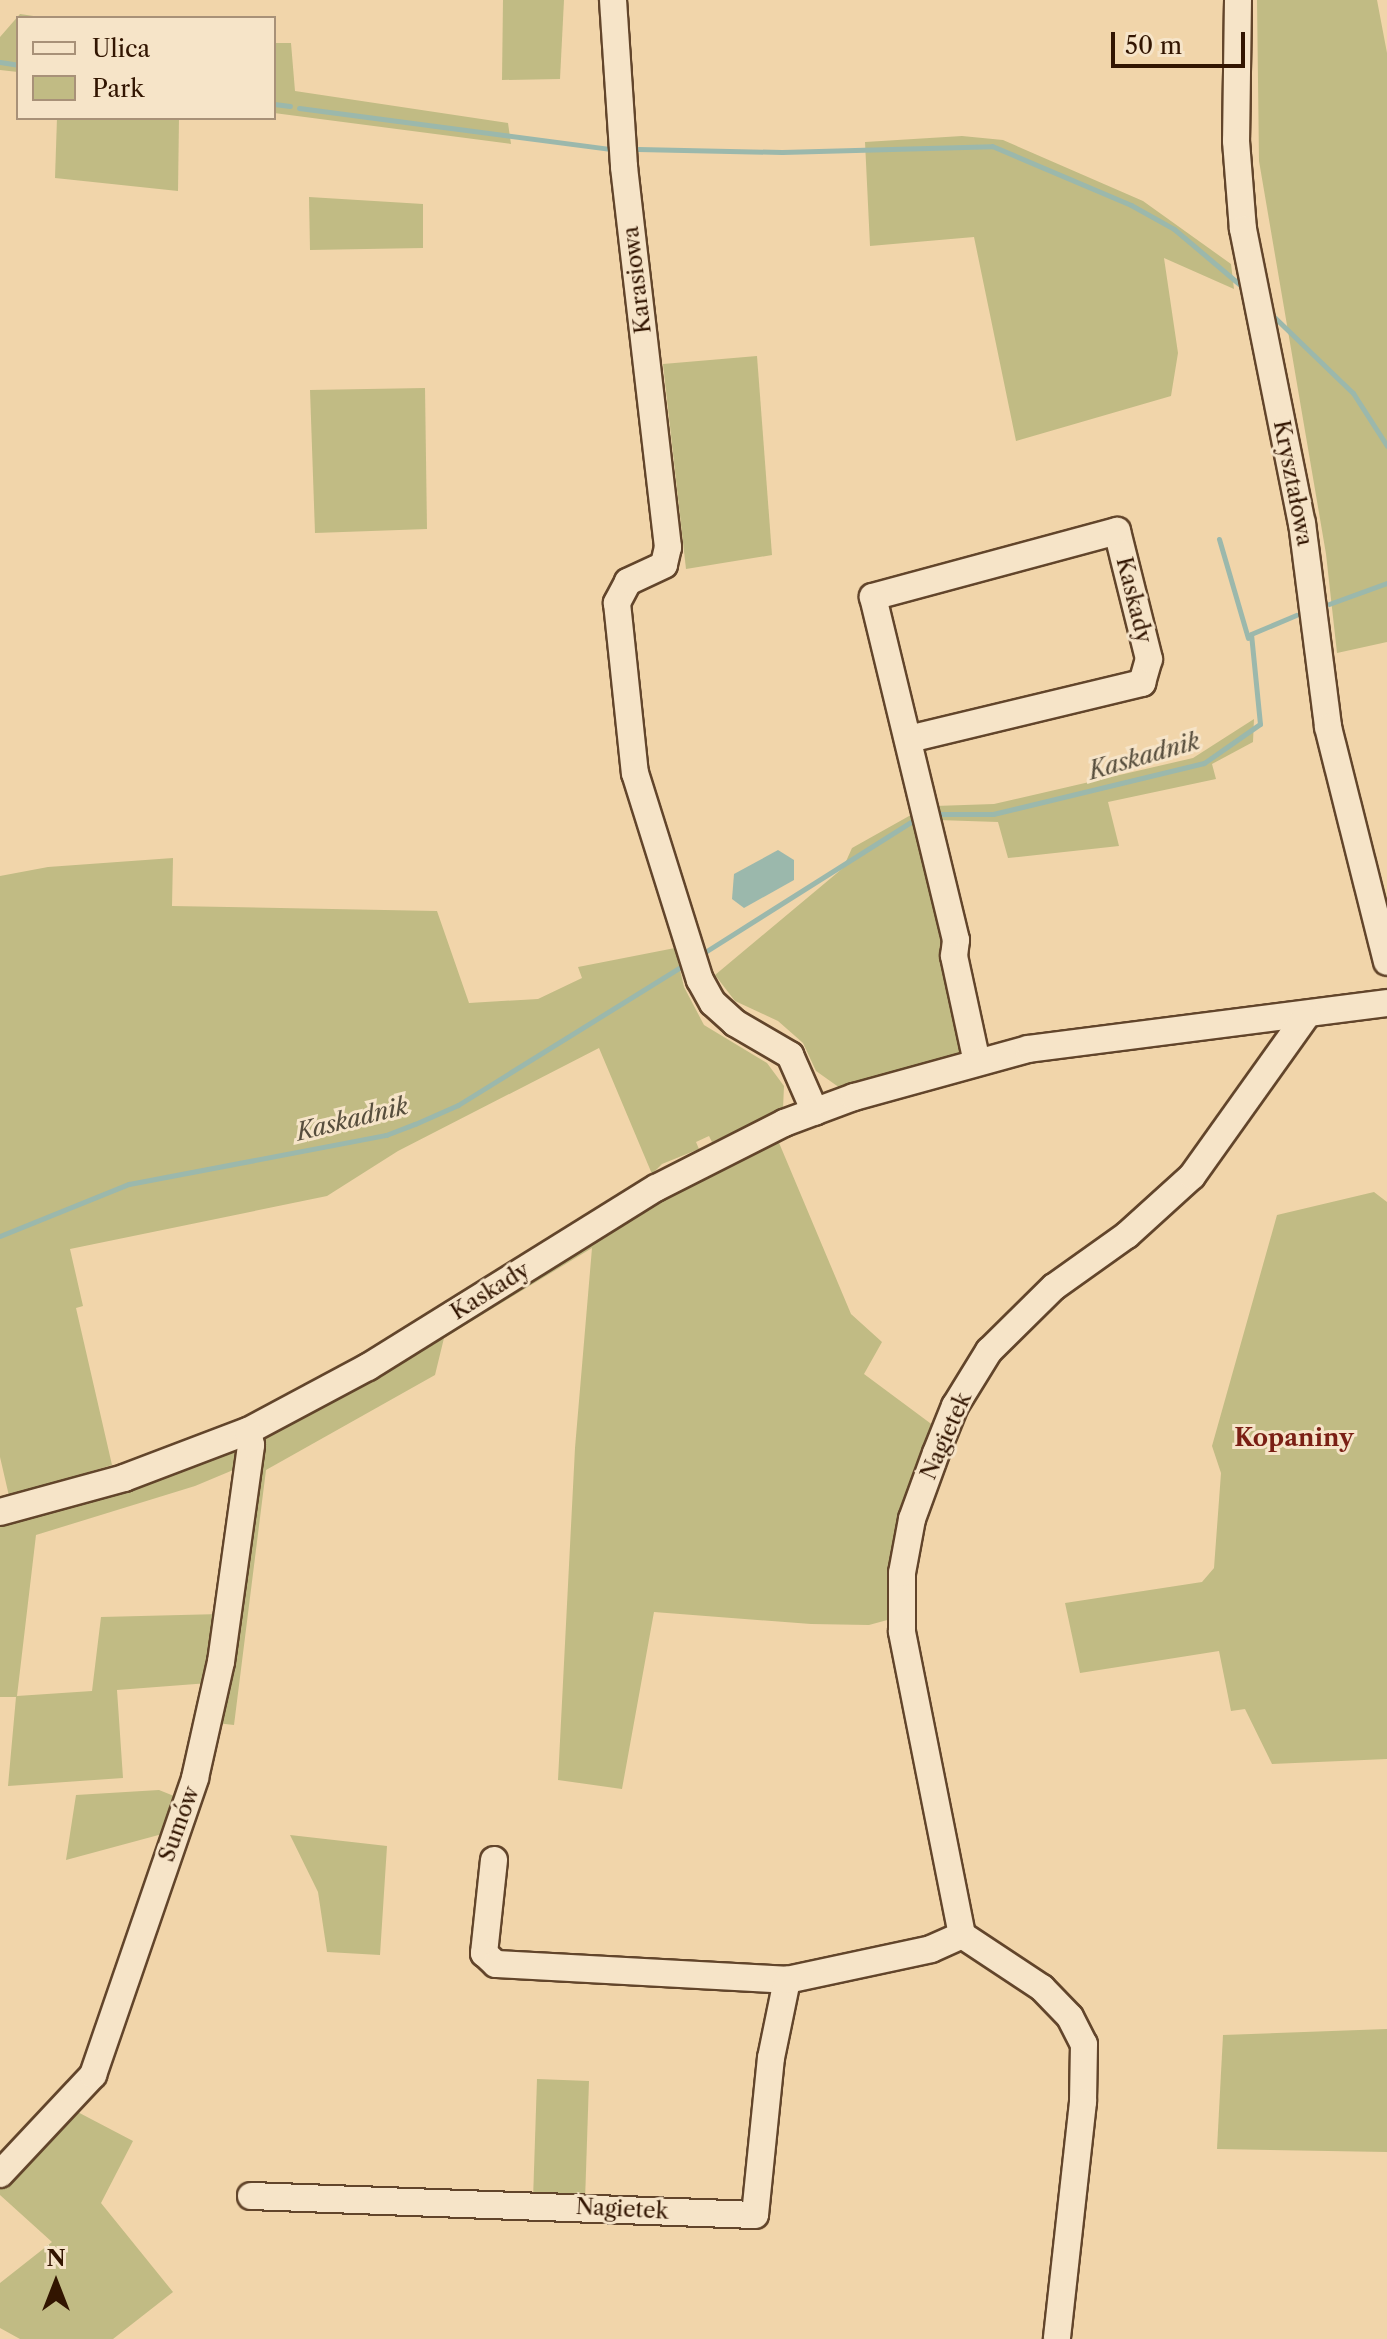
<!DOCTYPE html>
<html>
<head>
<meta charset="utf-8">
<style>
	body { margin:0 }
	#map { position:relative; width:1387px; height:2339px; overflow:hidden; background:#f1d5aa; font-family:"Libre Caslon Text",serif }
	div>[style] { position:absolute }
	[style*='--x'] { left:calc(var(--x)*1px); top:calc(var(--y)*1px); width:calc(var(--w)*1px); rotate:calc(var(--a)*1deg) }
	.green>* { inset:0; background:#c1bb84 }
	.water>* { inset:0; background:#9bb8ac }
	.stream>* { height:5px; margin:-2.5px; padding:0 2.5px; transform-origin:2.5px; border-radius:2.5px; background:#9bb8ac }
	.roads { filter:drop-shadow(2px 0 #62452b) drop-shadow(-2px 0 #62452b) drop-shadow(0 2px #62452b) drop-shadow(0 -2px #62452b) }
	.minor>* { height:26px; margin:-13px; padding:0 13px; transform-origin:13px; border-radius:13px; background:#f6e4c8 }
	span { translate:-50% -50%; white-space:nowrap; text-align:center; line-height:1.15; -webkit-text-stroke:6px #f6e4c8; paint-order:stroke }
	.street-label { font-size:22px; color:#321501 }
	.water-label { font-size:24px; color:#574e3d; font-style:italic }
	.neighbourhood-label { font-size:24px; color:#7a1f14; font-weight:700 }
	.legend { position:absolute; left:16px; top:16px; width:260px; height:104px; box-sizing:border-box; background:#f6e4c8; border:2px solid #a89178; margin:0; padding:10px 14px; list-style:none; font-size:24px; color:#321501 }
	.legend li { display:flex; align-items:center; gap:16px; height:40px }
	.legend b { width:40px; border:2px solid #a89178 }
	.north { position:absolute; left:16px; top:2243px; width:80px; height:80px; -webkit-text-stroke:6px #f6e4c8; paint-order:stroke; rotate:0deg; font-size:22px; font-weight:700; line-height:32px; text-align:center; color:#321501 }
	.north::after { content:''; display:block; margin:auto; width:28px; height:36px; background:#321501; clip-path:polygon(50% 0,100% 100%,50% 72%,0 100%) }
	.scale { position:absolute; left:1111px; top:32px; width:134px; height:36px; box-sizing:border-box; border:4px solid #321501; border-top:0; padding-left:10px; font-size:24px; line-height:28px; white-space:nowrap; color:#321501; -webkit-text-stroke:6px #f6e4c8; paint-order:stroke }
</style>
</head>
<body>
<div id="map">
	<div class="green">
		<i style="clip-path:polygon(503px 0,564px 0,560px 79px,502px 80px)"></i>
		<i style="clip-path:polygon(1257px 0,1377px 0,1387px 53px,1387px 642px,1337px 653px,1326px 554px,1259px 161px)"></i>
		<i style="clip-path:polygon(20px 14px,47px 18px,18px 18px,18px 72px,0 70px,0 37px)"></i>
		<i style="clip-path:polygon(274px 43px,291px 43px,295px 91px,508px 123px,511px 144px,274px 113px)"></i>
		<i style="clip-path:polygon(57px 118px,179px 118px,178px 191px,55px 178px)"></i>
		<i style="clip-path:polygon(962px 136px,1003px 140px,1143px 201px,1231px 264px,1234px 289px,1164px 258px,1178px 353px,1171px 396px,1016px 441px,974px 237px,870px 246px,865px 142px)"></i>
		<i style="clip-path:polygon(309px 197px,423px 204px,423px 248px,310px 250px)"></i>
		<i style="clip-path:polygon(757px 356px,772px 555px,686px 569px,663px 364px)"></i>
		<i style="clip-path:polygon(425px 388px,427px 529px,315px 533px,310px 390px)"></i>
		<i style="clip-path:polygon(1254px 719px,1253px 742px,1212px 764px,1216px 779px,1108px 802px,1119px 846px,1008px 858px,998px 822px,938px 820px,935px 806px,994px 804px,1193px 758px)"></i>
		<i style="clip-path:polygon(918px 811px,968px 1050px,840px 1088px,816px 1071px,803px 1043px,778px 1021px,735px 1001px,715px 975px,843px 868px,852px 848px)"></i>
		<i style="clip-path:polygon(173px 858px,172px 906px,437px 911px,469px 1003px,538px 999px,582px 978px,578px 967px,675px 948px,684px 987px,704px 1025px,767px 1063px,784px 1086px,783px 1109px,712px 1142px,709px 1136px,696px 1142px,699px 1149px,662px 1164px,652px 1174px,599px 1048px,398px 1151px,327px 1196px,70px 1249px,83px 1306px,76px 1308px,112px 1465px,9px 1496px,0 1457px,0 876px,48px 867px)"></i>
		<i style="clip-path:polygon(777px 1138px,851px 1314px,882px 1342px,864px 1374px,934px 1426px,891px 1619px,869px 1625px,811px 1624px,654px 1612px,622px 1789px,558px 1780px,575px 1448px,592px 1248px,444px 1338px,435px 1375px,266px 1470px,234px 1725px,216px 1723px,263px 1432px,639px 1209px)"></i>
		<i style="clip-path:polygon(1374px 1192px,1387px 1202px,1387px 1759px,1272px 1764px,1245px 1709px,1231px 1711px,1219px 1651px,1080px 1673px,1065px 1603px,1202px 1582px,1214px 1568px,1221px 1473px,1212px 1446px,1277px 1215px)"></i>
		<i style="clip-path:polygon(239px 1450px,238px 1468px,195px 1486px,36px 1535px,17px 1696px,92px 1691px,101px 1617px,221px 1614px,209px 1683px,117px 1690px,123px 1778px,8px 1786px,16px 1697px,0 1697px,0 1523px,100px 1499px)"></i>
		<i style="clip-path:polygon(159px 1790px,179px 1798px,166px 1833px,66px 1860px,76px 1795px)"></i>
		<i style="clip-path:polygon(290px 1835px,387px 1846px,380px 1955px,327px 1952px,318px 1892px)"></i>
		<i style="clip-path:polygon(1387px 2029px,1387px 2152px,1217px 2149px,1223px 2035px)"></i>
		<i style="clip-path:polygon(537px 2079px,589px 2081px,585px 2201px,533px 2200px)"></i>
		<i style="clip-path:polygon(70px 2108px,133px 2141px,101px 2203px,173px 2292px,113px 2339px,20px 2339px,0 2328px,0 2283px,52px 2242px,0 2195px,0 2188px)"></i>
	</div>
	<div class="water">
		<i style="clip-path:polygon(778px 850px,794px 860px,794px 880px,744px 908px,732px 899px,734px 874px)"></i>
	</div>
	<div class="stream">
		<i style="--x:0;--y:62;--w:18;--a:9"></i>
		<i style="--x:274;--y:104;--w:16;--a:7"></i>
		<i style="--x:299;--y:108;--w:313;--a:7.5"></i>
		<i style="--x:638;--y:149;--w:144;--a:1.2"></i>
		<i style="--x:782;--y:152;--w:210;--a:-1.6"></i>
		<i style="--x:992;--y:146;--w:151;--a:23"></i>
		<i style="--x:1131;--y:205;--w:49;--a:29.2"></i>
		<i style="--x:1174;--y:229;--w:93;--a:40.2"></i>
		<i style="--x:1269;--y:312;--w:117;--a:44"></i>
		<i style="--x:1353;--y:393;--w:63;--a:57.3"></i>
		<i style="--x:1219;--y:539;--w:103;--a:73.7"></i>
		<i style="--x:1329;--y:604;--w:62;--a:-19.9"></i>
		<i style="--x:940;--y:814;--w:53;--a:0"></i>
		<i style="--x:993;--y:814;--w:217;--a:-13.6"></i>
		<i style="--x:1204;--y:763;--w:68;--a:-34.9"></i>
		<i style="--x:1260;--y:724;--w:90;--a:-95.7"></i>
		<i style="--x:1251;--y:634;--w:49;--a:-22.9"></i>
		<i style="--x:705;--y:952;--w:247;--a:-32.3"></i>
		<i style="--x:0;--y:1236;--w:139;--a:-22"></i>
		<i style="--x:129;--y:1184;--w:262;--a:-10.8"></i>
		<i style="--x:386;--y:1135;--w:31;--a:-21"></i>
		<i style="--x:415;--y:1124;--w:47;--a:-23.8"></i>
		<i style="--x:458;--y:1105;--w:264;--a:-31.8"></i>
	</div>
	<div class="roads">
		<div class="minor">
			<i style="--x:613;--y:0;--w:167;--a:86.2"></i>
			<i style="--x:624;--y:167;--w:383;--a:83.4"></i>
			<i style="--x:668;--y:547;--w:18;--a:103"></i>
			<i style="--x:664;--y:565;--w:40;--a:155"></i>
			<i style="--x:628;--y:582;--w:24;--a:118"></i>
			<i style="--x:617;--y:603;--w:171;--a:84"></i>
			<i style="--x:635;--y:773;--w:217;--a:72.6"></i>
			<i style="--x:700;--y:980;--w:26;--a:61"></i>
			<i style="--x:713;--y:1003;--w:30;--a:42"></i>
			<i style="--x:735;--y:1023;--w:64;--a:30.2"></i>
			<i style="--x:790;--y:1055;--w:62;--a:66.3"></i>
			<i style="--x:1238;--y:0;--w:141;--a:90.8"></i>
			<i style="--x:1236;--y:141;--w:88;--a:85.5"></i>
			<i style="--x:1243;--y:229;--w:300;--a:78.7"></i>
			<i style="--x:1302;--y:523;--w:206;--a:82.7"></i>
			<i style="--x:1328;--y:727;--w:242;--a:75.9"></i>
			<i style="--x:909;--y:739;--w:240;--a:-13.5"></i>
			<i style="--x:1142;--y:683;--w:25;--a:-74"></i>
			<i style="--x:1149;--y:659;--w:132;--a:-104"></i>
			<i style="--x:1117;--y:531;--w:253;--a:164.9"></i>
			<i style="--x:873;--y:597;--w:353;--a:76.4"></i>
			<i style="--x:956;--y:940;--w:16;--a:97"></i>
			<i style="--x:954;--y:956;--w:108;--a:77.8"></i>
			<i style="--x:0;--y:1512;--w:129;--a:-15.3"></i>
			<i style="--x:124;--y:1478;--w:133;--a:-20.8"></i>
			<i style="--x:248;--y:1431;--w:136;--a:-28.1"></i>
			<i style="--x:368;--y:1367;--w:339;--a:-31.9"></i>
			<i style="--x:656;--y:1188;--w:144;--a:-26.9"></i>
			<i style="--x:784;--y:1123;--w:75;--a:-20.4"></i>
			<i style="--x:854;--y:1097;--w:180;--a:-15.4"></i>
			<i style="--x:1028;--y:1049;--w:362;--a:-7.3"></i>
			<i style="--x:494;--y:1860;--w:94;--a:96.1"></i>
			<i style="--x:484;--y:1953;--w:16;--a:43"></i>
			<i style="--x:496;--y:1964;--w:291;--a:3.1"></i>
			<i style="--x:962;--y:1935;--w:310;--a:-101.2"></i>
			<i style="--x:902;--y:1631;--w:58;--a:-90"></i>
			<i style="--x:902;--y:1573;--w:55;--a:-79.5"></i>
			<i style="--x:912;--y:1519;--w:70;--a:-70"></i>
			<i style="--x:936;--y:1453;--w:51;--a:-68"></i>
			<i style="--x:955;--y:1406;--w:65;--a:-58.3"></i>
			<i style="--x:989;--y:1351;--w:91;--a:-44.6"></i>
			<i style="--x:1054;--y:1287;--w:90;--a:-35.5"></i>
			<i style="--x:1127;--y:1235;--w:88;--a:-42.2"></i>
			<i style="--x:1192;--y:1176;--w:198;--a:-54.5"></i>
			<i style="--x:962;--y:1935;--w:96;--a:33.5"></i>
			<i style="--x:1042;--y:1988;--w:40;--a:46"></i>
			<i style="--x:1070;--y:2017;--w:30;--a:63"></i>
			<i style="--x:1084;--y:2044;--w:58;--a:91"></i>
			<i style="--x:1083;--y:2102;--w:238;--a:96.3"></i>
			<i style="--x:0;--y:2174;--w:136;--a:-46.8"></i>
			<i style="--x:93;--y:2075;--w:314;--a:-71"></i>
			<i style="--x:195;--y:1778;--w:119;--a:-77.4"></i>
			<i style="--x:221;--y:1662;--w:219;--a:-82.1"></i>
			<i style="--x:251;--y:1445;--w:14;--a:-102"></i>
			<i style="--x:251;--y:2196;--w:504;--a:2.16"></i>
			<i style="--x:755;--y:2215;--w:158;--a:-84.2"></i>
			<i style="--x:771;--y:2058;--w:80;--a:-78.4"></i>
			<i style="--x:787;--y:1980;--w:147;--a:-12.1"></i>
			<i style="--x:931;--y:1949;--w:34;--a:-24"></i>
		</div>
	</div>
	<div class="street-label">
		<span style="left:637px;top:280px;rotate:-97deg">Karasiowa</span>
		<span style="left:1293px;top:483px;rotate:79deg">Kryształowa</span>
		<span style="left:1134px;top:600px;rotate:76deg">Kaskady</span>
		<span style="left:490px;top:1291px;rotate:-32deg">Kaskady</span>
		<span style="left:946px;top:1436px;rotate:-66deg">Nagietek</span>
		<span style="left:179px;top:1824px;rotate:-70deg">Sumów</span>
		<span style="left:622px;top:2209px;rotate:3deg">Nagietek</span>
	</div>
	<div class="water-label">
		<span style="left:1144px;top:756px;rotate:-16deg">Kaskadnik</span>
		<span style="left:352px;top:1119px;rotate:-14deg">Kaskadnik</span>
	</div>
	<div class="neighbourhood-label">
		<span style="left:1294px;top:1438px">Kopaniny</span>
	</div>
	<ul class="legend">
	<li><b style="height:10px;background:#f6e4c8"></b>Ulica</li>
	<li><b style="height:22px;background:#c1bb84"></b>Park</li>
	</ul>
	<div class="north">N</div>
	<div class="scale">50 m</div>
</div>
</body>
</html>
